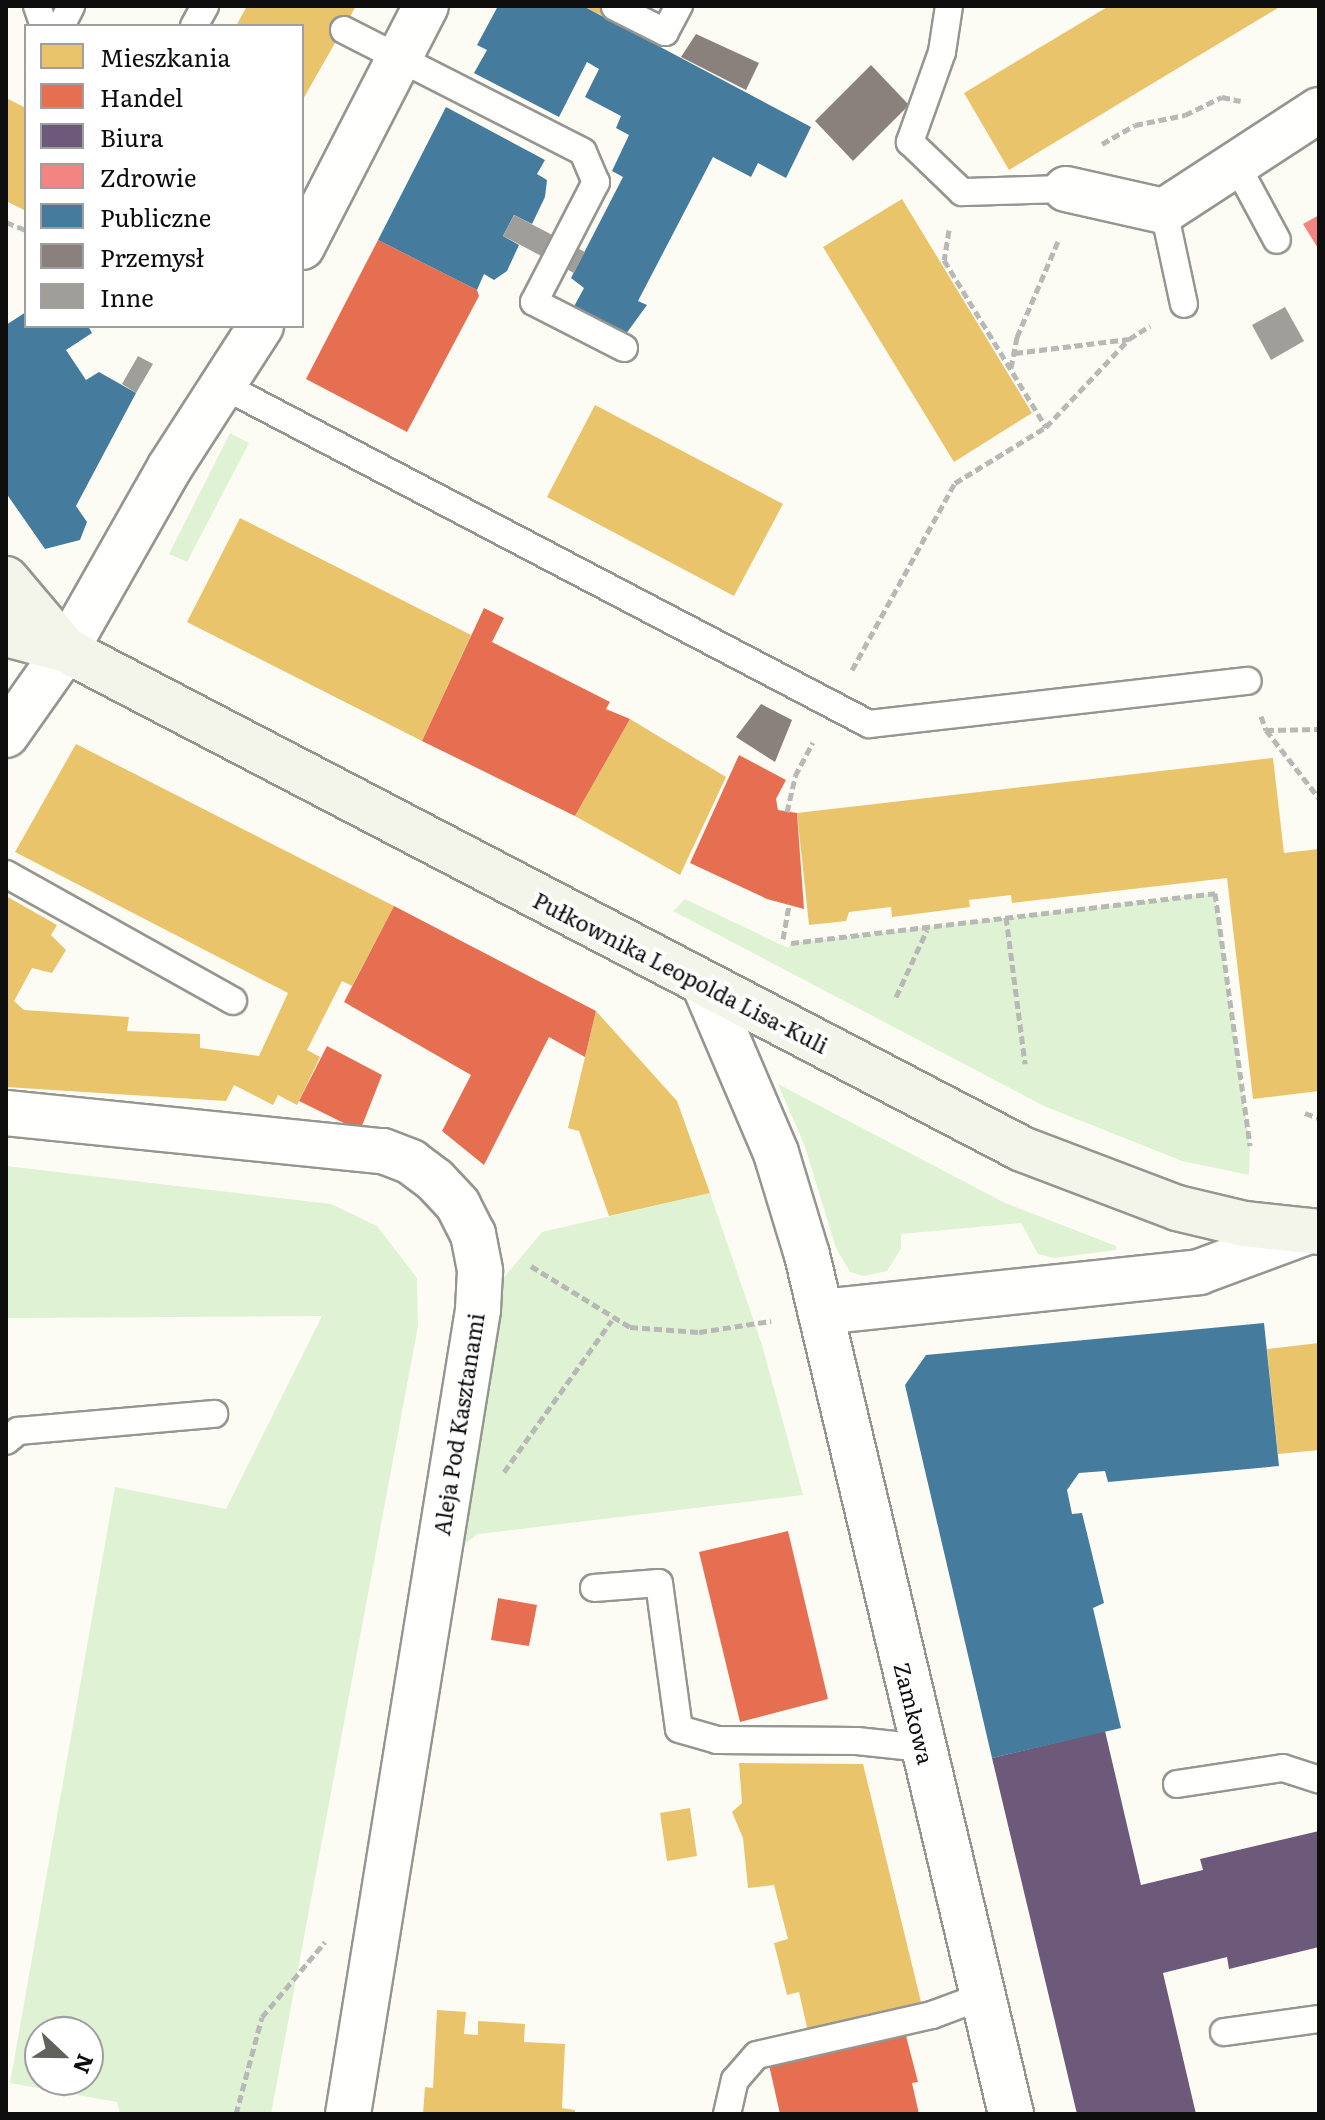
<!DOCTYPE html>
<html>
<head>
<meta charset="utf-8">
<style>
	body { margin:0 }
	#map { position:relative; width:1325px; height:2120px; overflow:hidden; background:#fcfcf4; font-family:Literata,serif }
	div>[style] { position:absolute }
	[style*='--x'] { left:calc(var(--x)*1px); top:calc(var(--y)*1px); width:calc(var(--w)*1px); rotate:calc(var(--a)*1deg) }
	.green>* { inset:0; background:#e0f2d4 }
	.homes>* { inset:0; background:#e9c46a }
	.shops>* { inset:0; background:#e76f51 }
	.offices>* { inset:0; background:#6d597a }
	.health>* { inset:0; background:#f28482 }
	.public>* { inset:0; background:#457b9d }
	.industry>* { inset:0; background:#8a817c }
	.building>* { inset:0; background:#9f9e99 }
	.path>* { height:5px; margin-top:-2.5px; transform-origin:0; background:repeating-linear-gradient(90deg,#b8b8b7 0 8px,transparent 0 12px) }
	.roads { filter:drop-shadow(2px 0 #959592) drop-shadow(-2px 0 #959592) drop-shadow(0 2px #959592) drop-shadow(0 -2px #959592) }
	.lane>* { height:26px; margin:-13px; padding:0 13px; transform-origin:13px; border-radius:13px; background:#fffffd }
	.street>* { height:44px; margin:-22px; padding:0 22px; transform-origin:22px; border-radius:22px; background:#fffffd }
	.secondary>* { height:44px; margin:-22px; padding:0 22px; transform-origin:22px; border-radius:22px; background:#f4f5ea }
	span { translate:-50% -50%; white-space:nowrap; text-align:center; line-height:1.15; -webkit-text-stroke:8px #fff; paint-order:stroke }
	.street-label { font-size:22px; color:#0e0e0e }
	.frame { position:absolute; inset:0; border:8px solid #0e0e0e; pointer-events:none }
	.legend { position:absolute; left:24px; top:24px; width:280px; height:304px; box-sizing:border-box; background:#fff; border:2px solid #9f9f9f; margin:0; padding:10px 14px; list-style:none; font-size:24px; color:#0e0e0e }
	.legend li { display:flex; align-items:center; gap:16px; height:40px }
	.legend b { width:40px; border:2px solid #9f9f9f }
	.north { position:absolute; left:24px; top:2016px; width:80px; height:80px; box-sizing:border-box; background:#fff; border:2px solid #9f9f9f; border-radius:50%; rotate:112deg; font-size:22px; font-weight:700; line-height:32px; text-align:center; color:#0e0e0e }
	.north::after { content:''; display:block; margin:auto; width:28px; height:36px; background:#61615e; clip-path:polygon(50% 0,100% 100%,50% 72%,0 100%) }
</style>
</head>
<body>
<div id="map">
	<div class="green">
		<i style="clip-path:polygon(230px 433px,249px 443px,187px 562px,169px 554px)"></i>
		<i style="clip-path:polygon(1215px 893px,1250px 1146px,1249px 1175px,1182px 1161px,1044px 1106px,673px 911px,685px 899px,788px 948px,791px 943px)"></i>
		<i style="clip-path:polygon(778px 1084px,1005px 1203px,1116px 1246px,1116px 1250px,1054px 1258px,1038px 1254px,1021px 1223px,901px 1234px,901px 1248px,887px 1271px,863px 1276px,850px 1272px,836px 1248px,804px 1144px)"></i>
		<i style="clip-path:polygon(evenodd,6px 1166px,331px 1204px,377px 1226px,417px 1278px,418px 1326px,271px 2114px,120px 2114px,117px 2102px,10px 2083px,115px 1487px,226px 1509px,322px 1316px,6px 1318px,6px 1166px,88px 2032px,88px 2080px,40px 2080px,40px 2032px,88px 2032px)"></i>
		<i style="clip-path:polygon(710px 1193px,762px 1345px,803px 1495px,478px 1534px,461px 1547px,497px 1286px,542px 1232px)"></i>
	</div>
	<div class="homes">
		<i style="clip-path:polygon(247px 6px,356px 6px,302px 101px,302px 26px,236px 26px)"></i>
		<i style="clip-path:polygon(583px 6px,616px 6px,609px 19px)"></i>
		<i style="clip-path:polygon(1109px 6px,1281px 6px,1009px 170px,964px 93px)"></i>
		<i style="clip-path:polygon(6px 98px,26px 108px,26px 211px,6px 201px)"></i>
		<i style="clip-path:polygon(902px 199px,1032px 413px,954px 462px,823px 247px)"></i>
		<i style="clip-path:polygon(595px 405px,783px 504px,734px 596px,547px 497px)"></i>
		<i style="clip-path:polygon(240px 518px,471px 635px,422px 741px,187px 622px)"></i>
		<i style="clip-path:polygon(630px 719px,726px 777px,680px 875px,575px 816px)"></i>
		<i style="clip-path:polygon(76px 744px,394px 906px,352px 986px,342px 981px,307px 1050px,320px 1057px,297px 1105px,278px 1095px,273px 1105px,234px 1085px,226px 1101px,6px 1087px,6px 896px,57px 925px,51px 935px,66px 950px,52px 973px,32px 968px,14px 1001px,24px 1010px,129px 1017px,127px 1031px,200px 1034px,200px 1048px,259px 1056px,288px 993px,15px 852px)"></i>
		<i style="clip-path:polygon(1273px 758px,1284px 853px,1319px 849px,1319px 1091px,1253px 1099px,1227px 878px,1012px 903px,1011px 895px,969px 900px,970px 907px,892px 917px,891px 907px,849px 912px,846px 921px,809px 925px,797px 813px)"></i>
		<i style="clip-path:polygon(596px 1011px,677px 1101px,710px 1193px,609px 1216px,579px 1131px,568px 1128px)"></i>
		<i style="clip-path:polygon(1319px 1343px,1319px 1450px,1278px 1454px,1267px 1349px)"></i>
		<i style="clip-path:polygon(739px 1763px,863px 1764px,922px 2006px,808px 2032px,799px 1992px,787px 1995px,774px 1943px,788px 1939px,774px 1885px,748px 1888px,743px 1838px,732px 1812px,742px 1803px)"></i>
		<i style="clip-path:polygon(690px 1808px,697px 1856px,667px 1861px,660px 1813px)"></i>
		<i style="clip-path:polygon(437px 2010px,466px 2012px,464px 2034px,478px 2035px,478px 2021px,525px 2024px,524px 2042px,565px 2044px,562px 2108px,575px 2110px,575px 2114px,423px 2114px,425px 2087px,433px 2088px)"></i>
	</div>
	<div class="shops">
		<i style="clip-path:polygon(378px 240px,477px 290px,479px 296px,407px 432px,306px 379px)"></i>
		<i style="clip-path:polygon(484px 608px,504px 618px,492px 642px,610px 702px,606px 709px,630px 719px,575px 816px,422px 741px)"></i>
		<i style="clip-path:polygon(739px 755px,786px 780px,776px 799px,778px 810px,797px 813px,804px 909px,767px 899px,690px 863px)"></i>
		<i style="clip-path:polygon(394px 906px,596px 1011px,585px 1057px,549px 1037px,484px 1165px,442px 1131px,471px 1075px,344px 1002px)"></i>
		<i style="clip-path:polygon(327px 1046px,382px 1075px,360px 1131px,299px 1101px)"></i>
		<i style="clip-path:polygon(788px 1531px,828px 1699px,740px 1722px,699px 1552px)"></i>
		<i style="clip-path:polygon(498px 1598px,537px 1605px,529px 1646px,491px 1640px)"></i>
		<i style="clip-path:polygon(905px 2032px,918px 2082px,912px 2083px,919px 2114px,780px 2114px,769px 2065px)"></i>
	</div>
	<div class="offices">
		<i style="clip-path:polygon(1105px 1731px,1141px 1885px,1203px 1870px,1200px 1859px,1319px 1831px,1319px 1947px,1229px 1969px,1227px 1957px,1163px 1973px,1196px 2114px,1077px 2114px,992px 1758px)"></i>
	</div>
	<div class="health">
		<i style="clip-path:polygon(1319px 215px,1319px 250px,1303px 224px)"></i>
	</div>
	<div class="public">
		<i style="clip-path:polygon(498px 6px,583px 6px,811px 127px,786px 178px,758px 163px,751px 177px,713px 157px,638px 301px,647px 305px,623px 338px,571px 312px,584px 288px,571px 278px,623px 177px,612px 171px,629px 135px,616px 128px,621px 116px,585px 97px,599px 69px,587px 62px,559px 117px,474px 73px,487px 50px,477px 45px)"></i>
		<i style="clip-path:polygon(446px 107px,545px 160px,537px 174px,547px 180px,545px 197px,532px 224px,514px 215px,503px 236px,519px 245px,507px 271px,494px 280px,484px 274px,477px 290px,378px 240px)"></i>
		<i style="clip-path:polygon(26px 312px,26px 326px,88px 326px,92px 333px,66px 350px,86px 380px,99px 372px,136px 393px,76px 506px,87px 522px,80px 540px,45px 549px,6px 493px,6px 325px)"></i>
		<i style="clip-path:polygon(1264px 1323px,1279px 1466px,1108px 1482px,1105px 1471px,1079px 1473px,1067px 1490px,1072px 1514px,1082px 1513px,1104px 1603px,1093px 1608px,1121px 1728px,992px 1758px,905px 1385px,926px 1355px)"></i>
	</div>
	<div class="industry">
		<i style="clip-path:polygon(696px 34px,759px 63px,746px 90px,681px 57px)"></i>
		<i style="clip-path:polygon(871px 65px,909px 105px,853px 161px,815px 121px)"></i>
		<i style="clip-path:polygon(761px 704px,792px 720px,775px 762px,736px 737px)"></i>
	</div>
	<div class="building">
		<i style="clip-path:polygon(514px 215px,585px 252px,574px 273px,503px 236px)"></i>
		<i style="clip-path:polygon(1285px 307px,1304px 341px,1271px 360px,1252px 325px)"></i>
		<i style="clip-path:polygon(138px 356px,153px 364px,136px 393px,122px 384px)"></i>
	</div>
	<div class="path">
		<i style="--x:1102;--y:144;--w:38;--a:-30"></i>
		<i style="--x:1135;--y:125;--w:51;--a:-11.3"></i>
		<i style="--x:1185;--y:115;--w:41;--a:-25.9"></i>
		<i style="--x:1222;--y:97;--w:19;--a:12"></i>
		<i style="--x:6;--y:222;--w:22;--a:22"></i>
		<i style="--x:949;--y:230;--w:30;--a:99"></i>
		<i style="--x:944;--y:260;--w:196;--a:58.6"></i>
		<i style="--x:1015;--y:353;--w:115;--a:-7"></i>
		<i style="--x:1011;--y:368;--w:32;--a:-79"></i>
		<i style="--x:1017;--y:337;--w:107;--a:-66.8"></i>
		<i style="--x:852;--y:670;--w:213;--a:-61.2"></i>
		<i style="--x:955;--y:483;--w:107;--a:-31.6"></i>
		<i style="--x:1046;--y:427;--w:121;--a:-46.7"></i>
		<i style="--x:1129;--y:339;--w:25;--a:-32"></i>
		<i style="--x:1261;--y:716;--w:15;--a:70"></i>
		<i style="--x:1266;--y:730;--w:53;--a:-1.1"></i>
		<i style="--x:1266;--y:730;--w:86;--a:52.1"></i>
		<i style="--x:787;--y:812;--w:37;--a:-77"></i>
		<i style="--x:795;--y:776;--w:38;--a:-62"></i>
		<i style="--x:1006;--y:917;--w:148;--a:82.6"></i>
		<i style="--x:783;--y:939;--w:36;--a:-80"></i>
		<i style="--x:791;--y:943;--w:427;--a:-6.7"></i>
		<i style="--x:1215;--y:893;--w:255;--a:82.1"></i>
		<i style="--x:896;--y:997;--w:74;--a:-65.2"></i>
		<i style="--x:1305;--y:1113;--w:15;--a:20"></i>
		<i style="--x:531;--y:1266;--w:116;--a:31.6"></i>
		<i style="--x:630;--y:1327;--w:69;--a:4.1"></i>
		<i style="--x:699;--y:1332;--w:73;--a:-8.7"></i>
		<i style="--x:504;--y:1472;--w:186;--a:-54.6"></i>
		<i style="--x:236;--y:2114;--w:100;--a:-75"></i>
		<i style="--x:262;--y:2017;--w:98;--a:-50"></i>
	</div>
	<div class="roads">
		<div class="lane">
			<i style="--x:37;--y:6;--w:21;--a:71"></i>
			<i style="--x:949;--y:6;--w:47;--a:98.7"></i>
			<i style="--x:942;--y:52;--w:96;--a:109.6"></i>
			<i style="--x:910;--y:142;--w:72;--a:43.9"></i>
			<i style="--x:962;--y:192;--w:104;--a:-1.7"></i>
			<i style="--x:615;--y:7;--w:56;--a:26.6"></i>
			<i style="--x:665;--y:32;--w:30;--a:-62"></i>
			<i style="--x:61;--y:26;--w:22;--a:-63"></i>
			<i style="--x:194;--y:26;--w:23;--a:-61"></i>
			<i style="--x:344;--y:30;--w:268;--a:27"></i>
			<i style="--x:583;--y:152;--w:33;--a:67"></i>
			<i style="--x:596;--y:182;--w:135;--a:117.3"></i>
			<i style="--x:534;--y:302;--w:101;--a:27.1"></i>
			<i style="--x:1236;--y:164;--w:86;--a:61.7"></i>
			<i style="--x:1164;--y:211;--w:95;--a:77.9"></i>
			<i style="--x:224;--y:386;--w:728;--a:27.66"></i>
			<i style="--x:869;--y:724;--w:381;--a:-6.5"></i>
			<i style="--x:6;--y:874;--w:260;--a:29.2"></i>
			<i style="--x:6;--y:1441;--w:16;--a:-40"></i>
			<i style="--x:18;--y:1431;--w:197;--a:-5"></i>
			<i style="--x:594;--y:1588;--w:65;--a:-4.4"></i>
			<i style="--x:659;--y:1583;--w:147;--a:82.2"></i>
			<i style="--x:679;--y:1729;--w:40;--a:16"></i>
			<i style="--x:717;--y:1740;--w:140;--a:0.4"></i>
			<i style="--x:857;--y:1741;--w:66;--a:6.1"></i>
			<i style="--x:1177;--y:1784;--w:107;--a:-8.6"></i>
			<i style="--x:1283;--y:1768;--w:38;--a:18"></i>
			<i style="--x:1224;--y:2032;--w:96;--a:-7.8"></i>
			<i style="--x:727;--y:2114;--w:35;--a:-77"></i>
			<i style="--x:735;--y:2080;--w:33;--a:-49"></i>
			<i style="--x:757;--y:2055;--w:180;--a:-12.9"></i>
			<i style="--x:932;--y:2015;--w:54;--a:-20.4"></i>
		</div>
		<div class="street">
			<i style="--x:1066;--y:189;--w:100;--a:12.7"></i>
			<i style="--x:1164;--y:211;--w:185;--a:-33.1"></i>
			<i style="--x:302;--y:247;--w:271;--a:-62.8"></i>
			<i style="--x:6;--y:735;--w:104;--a:-54.8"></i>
			<i style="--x:66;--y:650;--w:210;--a:-60.4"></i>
			<i style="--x:170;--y:467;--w:168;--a:-57.2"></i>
			<i style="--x:704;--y:984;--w:184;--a:66.9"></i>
			<i style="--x:776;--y:1153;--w:107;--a:73.1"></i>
			<i style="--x:807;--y:1255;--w:883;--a:76.64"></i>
			<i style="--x:6;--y:1113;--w:379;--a:5.8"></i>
			<i style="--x:383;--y:1151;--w:30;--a:21"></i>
			<i style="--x:411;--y:1162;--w:30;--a:37"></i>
			<i style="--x:435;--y:1180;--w:34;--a:47"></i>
			<i style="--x:458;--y:1205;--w:33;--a:63"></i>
			<i style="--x:473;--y:1234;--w:38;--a:79"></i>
			<i style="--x:480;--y:1271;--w:39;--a:93"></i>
			<i style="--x:478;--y:1310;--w:814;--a:99.18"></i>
			<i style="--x:821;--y:1312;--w:380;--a:-6"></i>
			<i style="--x:1199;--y:1272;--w:117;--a:-20.4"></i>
		</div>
		<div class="secondary">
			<i style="--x:6;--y:579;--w:93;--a:49.8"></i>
			<i style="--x:6;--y:634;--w:62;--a:14.9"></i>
			<i style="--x:66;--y:650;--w:1078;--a:27.56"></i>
			<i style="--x:1022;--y:1149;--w:166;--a:20.8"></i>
			<i style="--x:1177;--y:1208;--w:69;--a:13.4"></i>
			<i style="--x:1244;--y:1224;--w:75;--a:6.1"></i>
		</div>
	</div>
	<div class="street-label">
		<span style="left:681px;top:972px;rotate:27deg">Pułkownika Leopolda Lisa-Kuli</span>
		<span style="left:458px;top:1424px;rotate:-81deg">Aleja Pod Kasztanami</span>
		<span style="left:915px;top:1713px;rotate:76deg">Zamkowa</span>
	</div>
	<div class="frame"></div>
	<ul class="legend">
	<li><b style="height:22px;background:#e9c46a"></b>Mieszkania</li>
	<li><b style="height:22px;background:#e76f51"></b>Handel</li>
	<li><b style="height:22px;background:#6d597a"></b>Biura</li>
	<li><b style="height:22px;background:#f28482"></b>Zdrowie</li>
	<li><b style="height:22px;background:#457b9d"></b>Publiczne</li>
	<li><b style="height:22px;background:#8a817c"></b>Przemysł</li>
	<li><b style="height:22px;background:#9f9e99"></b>Inne</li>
	</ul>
	<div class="north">N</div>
</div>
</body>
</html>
